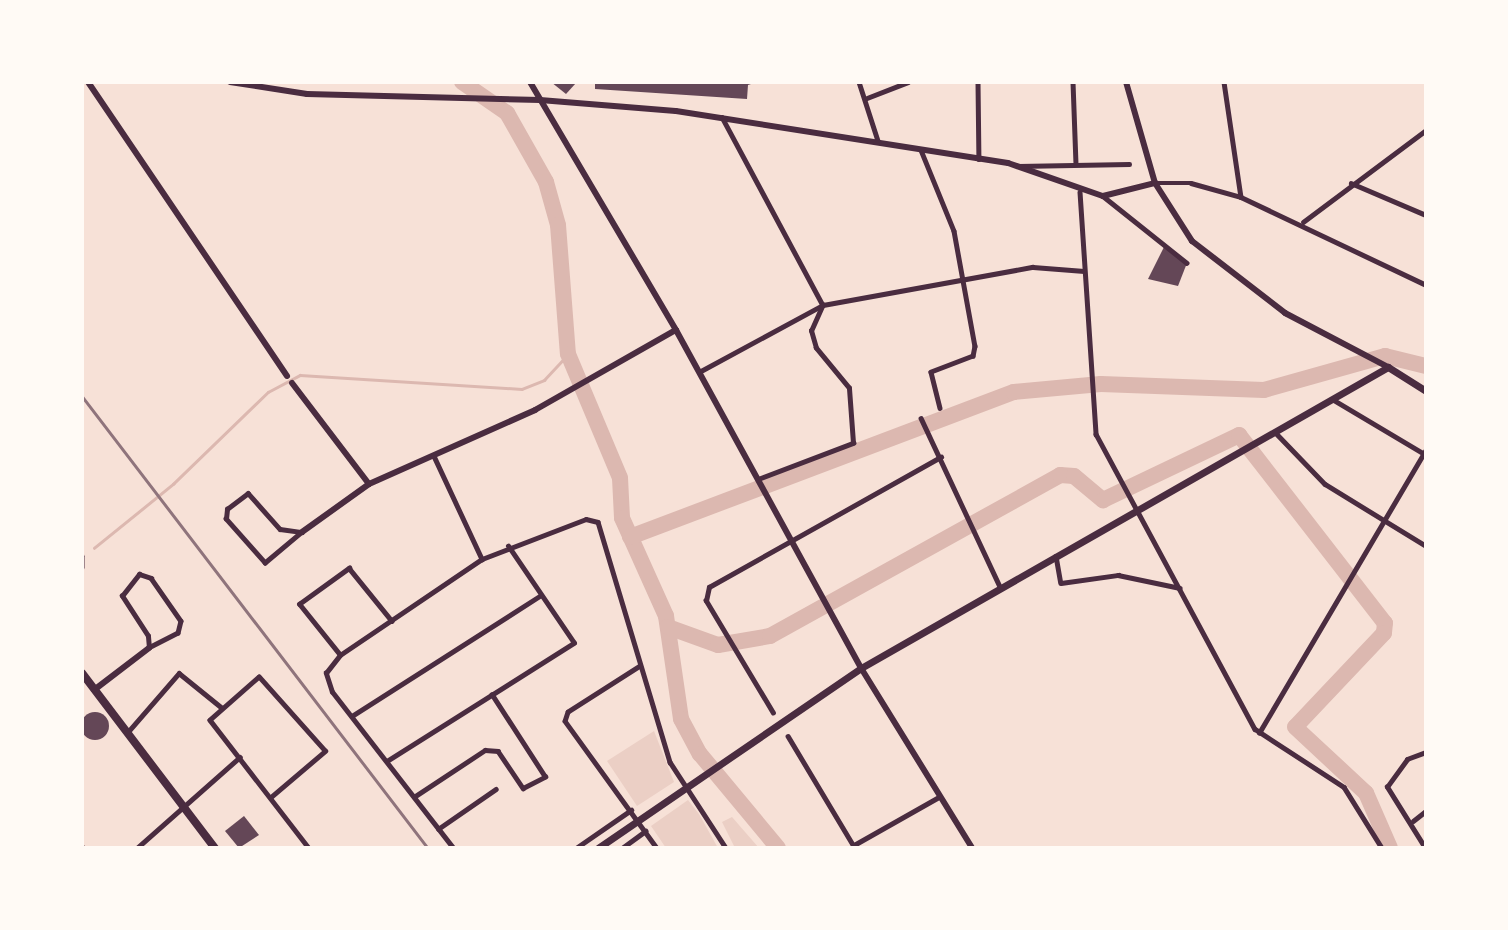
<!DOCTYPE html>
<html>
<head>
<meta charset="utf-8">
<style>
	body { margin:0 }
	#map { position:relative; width:1508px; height:930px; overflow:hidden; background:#f7e1d7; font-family:"Sofia Sans Condensed",sans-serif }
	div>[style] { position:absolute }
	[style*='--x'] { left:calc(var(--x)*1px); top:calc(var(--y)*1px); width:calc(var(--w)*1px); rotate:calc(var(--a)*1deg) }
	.green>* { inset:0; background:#ebcfc5 }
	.stream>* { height:2.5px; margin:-1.25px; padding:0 1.25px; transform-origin:1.25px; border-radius:1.25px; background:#dcb8b0 }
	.river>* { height:16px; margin:-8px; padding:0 8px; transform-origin:8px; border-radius:8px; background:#dcb8b0 }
	.building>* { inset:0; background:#644757 }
	.round { border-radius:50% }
	.minor>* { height:4.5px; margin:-2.25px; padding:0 2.25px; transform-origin:2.25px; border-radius:2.25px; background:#4a2c40 }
	.tertiary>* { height:6px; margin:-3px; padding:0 3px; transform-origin:3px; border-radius:3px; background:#4a2c40 }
	.secondary>* { height:7px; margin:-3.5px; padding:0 3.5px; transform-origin:3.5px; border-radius:3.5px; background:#4a2c40 }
	.primary>* { height:8px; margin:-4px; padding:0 4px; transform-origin:4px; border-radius:4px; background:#4a2c40 }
	.rail>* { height:2.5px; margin:-1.25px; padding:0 1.25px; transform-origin:1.25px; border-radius:1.25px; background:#8f747c }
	span { translate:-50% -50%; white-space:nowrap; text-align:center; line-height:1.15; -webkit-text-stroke:5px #fffaf5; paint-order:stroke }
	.frame { position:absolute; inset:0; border:84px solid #fffaf5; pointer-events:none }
</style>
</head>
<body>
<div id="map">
	<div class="green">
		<i style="clip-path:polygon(654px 731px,674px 782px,637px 806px,607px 761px)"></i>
		<i style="clip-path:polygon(688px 800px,699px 814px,718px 848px,666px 848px,651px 826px)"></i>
		<i style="clip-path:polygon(732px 817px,759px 848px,735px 848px,722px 822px)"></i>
	</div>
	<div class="stream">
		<i style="--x:94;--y:548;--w:102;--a:-39"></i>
		<i style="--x:173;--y:484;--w:132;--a:-44.1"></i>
		<i style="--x:268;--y:392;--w:36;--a:-28"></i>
		<i style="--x:300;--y:375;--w:222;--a:3.6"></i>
		<i style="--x:522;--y:389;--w:24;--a:-22"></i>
		<i style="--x:544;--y:380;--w:35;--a:-47"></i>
	</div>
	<div class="river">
		<i style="--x:462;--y:82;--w:55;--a:34.6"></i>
		<i style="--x:507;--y:113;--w:79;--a:60.5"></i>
		<i style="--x:546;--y:182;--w:45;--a:74.4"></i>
		<i style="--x:558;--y:225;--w:129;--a:85.6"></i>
		<i style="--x:568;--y:354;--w:134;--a:67.2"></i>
		<i style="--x:620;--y:478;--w:40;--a:87.1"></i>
		<i style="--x:622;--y:518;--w:107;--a:65.8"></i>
		<i style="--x:666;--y:616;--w:104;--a:81.7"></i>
		<i style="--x:681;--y:719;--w:40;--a:62"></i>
		<i style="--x:700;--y:754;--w:122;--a:50.3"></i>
		<i style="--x:630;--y:537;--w:410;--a:-20.7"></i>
		<i style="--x:1014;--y:392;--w:87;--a:-5.3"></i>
		<i style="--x:1101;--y:384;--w:163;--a:2.1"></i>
		<i style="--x:1264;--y:390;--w:126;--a:-15.7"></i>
		<i style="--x:1385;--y:356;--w:42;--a:13.7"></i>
		<i style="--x:668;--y:627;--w:53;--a:19.8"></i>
		<i style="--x:718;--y:645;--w:53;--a:-9.8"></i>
		<i style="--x:770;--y:636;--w:332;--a:-29"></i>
		<i style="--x:1060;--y:475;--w:14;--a:4"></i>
		<i style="--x:1074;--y:476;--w:38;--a:40"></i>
		<i style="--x:1103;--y:500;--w:151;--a:-25.5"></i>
		<i style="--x:1239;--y:435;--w:238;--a:52.2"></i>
		<i style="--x:1385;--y:623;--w:10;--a:96"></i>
		<i style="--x:1384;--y:633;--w:129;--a:133.4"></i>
		<i style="--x:1295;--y:727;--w:97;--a:42.9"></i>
		<i style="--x:1366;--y:793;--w:60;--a:66.4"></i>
	</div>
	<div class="building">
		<i style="clip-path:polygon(551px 82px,575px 82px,576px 83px,566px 94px)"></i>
		<i style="clip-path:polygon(595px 82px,757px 82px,748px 85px,747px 99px,595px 89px)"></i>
		<i style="clip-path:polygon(1164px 247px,1187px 263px,1178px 286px,1148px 279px)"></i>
		<i class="round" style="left:81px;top:712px;width:28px;height:28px"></i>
		<i style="clip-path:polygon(244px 816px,259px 835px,239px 848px,225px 831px)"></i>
	</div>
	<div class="minor">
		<i style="--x:859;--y:82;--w:62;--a:72.1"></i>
		<i style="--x:978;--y:82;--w:77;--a:89.3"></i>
		<i style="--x:1073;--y:82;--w:80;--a:87.9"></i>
		<i style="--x:1224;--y:82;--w:116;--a:81.6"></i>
		<i style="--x:867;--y:98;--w:44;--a:-21.3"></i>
		<i style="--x:722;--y:117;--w:213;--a:61.8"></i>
		<i style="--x:921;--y:150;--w:87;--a:67.8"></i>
		<i style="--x:954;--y:231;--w:117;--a:79.7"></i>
		<i style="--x:975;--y:346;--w:10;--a:101"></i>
		<i style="--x:973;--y:356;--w:45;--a:159.1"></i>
		<i style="--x:931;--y:372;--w:37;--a:76"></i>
		<i style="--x:1018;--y:166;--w:111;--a:-1"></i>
		<i style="--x:1155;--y:183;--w:36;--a:0"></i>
		<i style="--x:1191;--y:183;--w:52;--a:15.6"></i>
		<i style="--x:1241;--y:197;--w:205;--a:25.4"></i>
		<i style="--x:1351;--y:183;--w:82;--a:23.1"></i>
		<i style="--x:1080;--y:192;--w:243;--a:86.2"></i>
		<i style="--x:1096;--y:434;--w:335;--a:61.7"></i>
		<i style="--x:1255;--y:729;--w:106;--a:33.1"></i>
		<i style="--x:1344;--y:787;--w:72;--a:58.1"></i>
		<i style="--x:1103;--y:196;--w:107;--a:38.6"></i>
		<i style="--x:1303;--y:222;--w:154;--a:-36.8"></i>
		<i style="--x:699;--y:372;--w:141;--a:-28.4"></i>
		<i style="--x:823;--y:305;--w:213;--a:-10.3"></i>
		<i style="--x:1033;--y:267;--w:51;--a:4.5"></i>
		<i style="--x:1332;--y:399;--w:106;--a:30.7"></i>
		<i style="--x:921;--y:418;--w:187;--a:64.9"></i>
		<i style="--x:1275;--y:432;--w:72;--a:46.1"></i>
		<i style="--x:1325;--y:484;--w:119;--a:31.5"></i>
		<i style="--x:434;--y:456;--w:114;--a:65"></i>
		<i style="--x:758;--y:479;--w:102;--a:-20.8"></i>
		<i style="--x:853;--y:443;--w:55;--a:-94.2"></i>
		<i style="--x:849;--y:388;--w:52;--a:-129.5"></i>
		<i style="--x:816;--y:348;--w:18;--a:-106"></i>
		<i style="--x:811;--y:331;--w:27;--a:-66"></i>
		<i style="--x:248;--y:493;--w:48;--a:48.4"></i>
		<i style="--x:280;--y:529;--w:22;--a:8"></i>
		<i style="--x:302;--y:532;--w:48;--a:140"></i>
		<i style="--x:265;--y:563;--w:59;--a:-131.6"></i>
		<i style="--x:226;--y:519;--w:10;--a:-84"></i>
		<i style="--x:227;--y:509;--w:26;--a:-37"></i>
		<i style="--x:82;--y:556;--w:11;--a:90"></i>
		<i style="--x:1056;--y:556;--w:27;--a:80"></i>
		<i style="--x:1061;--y:583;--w:58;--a:-8"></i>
		<i style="--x:1118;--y:575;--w:63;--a:11.8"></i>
		<i style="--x:139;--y:574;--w:13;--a:18"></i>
		<i style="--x:151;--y:578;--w:52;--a:55.1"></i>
		<i style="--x:181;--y:621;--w:12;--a:104"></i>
		<i style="--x:178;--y:633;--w:33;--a:153"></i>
		<i style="--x:149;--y:648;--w:12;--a:-95"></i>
		<i style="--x:148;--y:636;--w:48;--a:-123"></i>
		<i style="--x:122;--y:596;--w:28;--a:-52"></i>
		<i style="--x:340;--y:655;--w:65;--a:-128.8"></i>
		<i style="--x:299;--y:604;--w:62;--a:-35.8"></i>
		<i style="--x:349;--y:568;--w:68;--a:50.9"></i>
		<i style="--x:640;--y:666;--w:85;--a:147.4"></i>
		<i style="--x:568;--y:712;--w:9;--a:108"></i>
		<i style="--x:565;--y:721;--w:157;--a:54.1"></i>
		<i style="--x:773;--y:713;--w:131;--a:-120.9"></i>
		<i style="--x:706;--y:601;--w:14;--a:-78"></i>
		<i style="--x:709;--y:587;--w:266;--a:-29.3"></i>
		<i style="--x:352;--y:716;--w:224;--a:-32.6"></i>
		<i style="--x:127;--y:733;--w:79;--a:-49.1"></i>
		<i style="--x:179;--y:673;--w:54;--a:39"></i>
		<i style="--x:1259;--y:733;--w:329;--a:-59.5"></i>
		<i style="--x:788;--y:736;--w:131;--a:59.1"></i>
		<i style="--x:387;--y:761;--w:221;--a:-32.3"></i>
		<i style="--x:574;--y:643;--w:117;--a:-124.2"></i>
		<i style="--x:271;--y:797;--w:71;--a:-40.4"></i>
		<i style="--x:325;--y:751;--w:99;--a:-131.7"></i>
		<i style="--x:259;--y:677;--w:65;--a:138.7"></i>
		<i style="--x:210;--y:720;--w:162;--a:52.3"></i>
		<i style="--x:414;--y:797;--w:85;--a:-33.5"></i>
		<i style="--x:485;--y:750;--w:13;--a:4"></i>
		<i style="--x:498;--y:751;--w:45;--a:56"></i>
		<i style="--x:523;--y:788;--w:25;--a:-27"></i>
		<i style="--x:545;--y:777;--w:98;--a:-122.9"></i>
		<i style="--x:1413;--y:821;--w:16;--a:-38"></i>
		<i style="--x:438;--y:829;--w:70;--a:-34.6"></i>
		<i style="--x:854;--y:845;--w:98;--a:-29.5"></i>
		<i style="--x:82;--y:846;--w:2;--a:63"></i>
		<i style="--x:137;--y:848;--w:137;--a:-41.5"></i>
		<i style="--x:453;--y:848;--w:197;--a:-127.8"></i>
		<i style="--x:332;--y:692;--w:20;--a:-108"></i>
		<i style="--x:326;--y:673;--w:23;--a:-52"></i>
		<i style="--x:340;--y:655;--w:171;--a:-34.1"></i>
		<i style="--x:482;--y:559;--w:111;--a:-21"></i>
		<i style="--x:586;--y:519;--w:12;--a:14"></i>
		<i style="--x:598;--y:522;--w:251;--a:73.3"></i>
		<i style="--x:670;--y:762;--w:103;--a:56.9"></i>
		<i style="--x:576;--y:848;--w:67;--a:-34.6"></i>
		<i style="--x:622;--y:848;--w:29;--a:-36"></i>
		<i style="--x:1425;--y:848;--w:72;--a:-121.9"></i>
		<i style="--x:1387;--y:787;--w:34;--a:-54"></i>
		<i style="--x:1407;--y:759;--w:20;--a:-20"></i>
	</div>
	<div class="tertiary">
		<i style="--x:88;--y:82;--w:355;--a:55.9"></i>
		<i style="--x:230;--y:82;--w:78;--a:8.9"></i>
		<i style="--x:307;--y:94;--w:233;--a:1.5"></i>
		<i style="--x:540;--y:100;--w:136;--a:4.6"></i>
		<i style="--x:676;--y:111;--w:336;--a:8.9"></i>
		<i style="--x:1008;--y:163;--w:101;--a:19.2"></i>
		<i style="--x:1103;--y:196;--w:54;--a:-14"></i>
		<i style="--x:530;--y:82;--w:288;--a:59.5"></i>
		<i style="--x:676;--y:330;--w:385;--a:61.3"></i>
		<i style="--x:861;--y:668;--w:211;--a:58.3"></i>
		<i style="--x:1126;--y:82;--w:105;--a:74"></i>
		<i style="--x:1155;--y:183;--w:69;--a:57.5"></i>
		<i style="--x:1192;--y:241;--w:118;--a:37.7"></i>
		<i style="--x:1285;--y:313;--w:116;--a:27.7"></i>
		<i style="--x:292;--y:383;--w:127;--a:52.7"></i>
		<i style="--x:302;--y:532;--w:82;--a:-35.6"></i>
		<i style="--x:369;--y:484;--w:182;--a:-24"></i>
		<i style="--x:535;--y:410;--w:162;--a:-29.6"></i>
		<i style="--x:94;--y:690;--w:69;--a:-37.4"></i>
	</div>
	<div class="secondary">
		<i style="--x:598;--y:848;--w:319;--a:-34.4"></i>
		<i style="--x:861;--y:668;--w:607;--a:-29.73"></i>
		<i style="--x:1388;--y:367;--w:45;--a:32.3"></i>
	</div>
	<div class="primary">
		<i style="--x:82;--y:673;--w:220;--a:52.8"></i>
	</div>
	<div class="rail">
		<i style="--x:82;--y:396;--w:569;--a:52.57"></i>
	</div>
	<div class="frame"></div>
</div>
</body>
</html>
